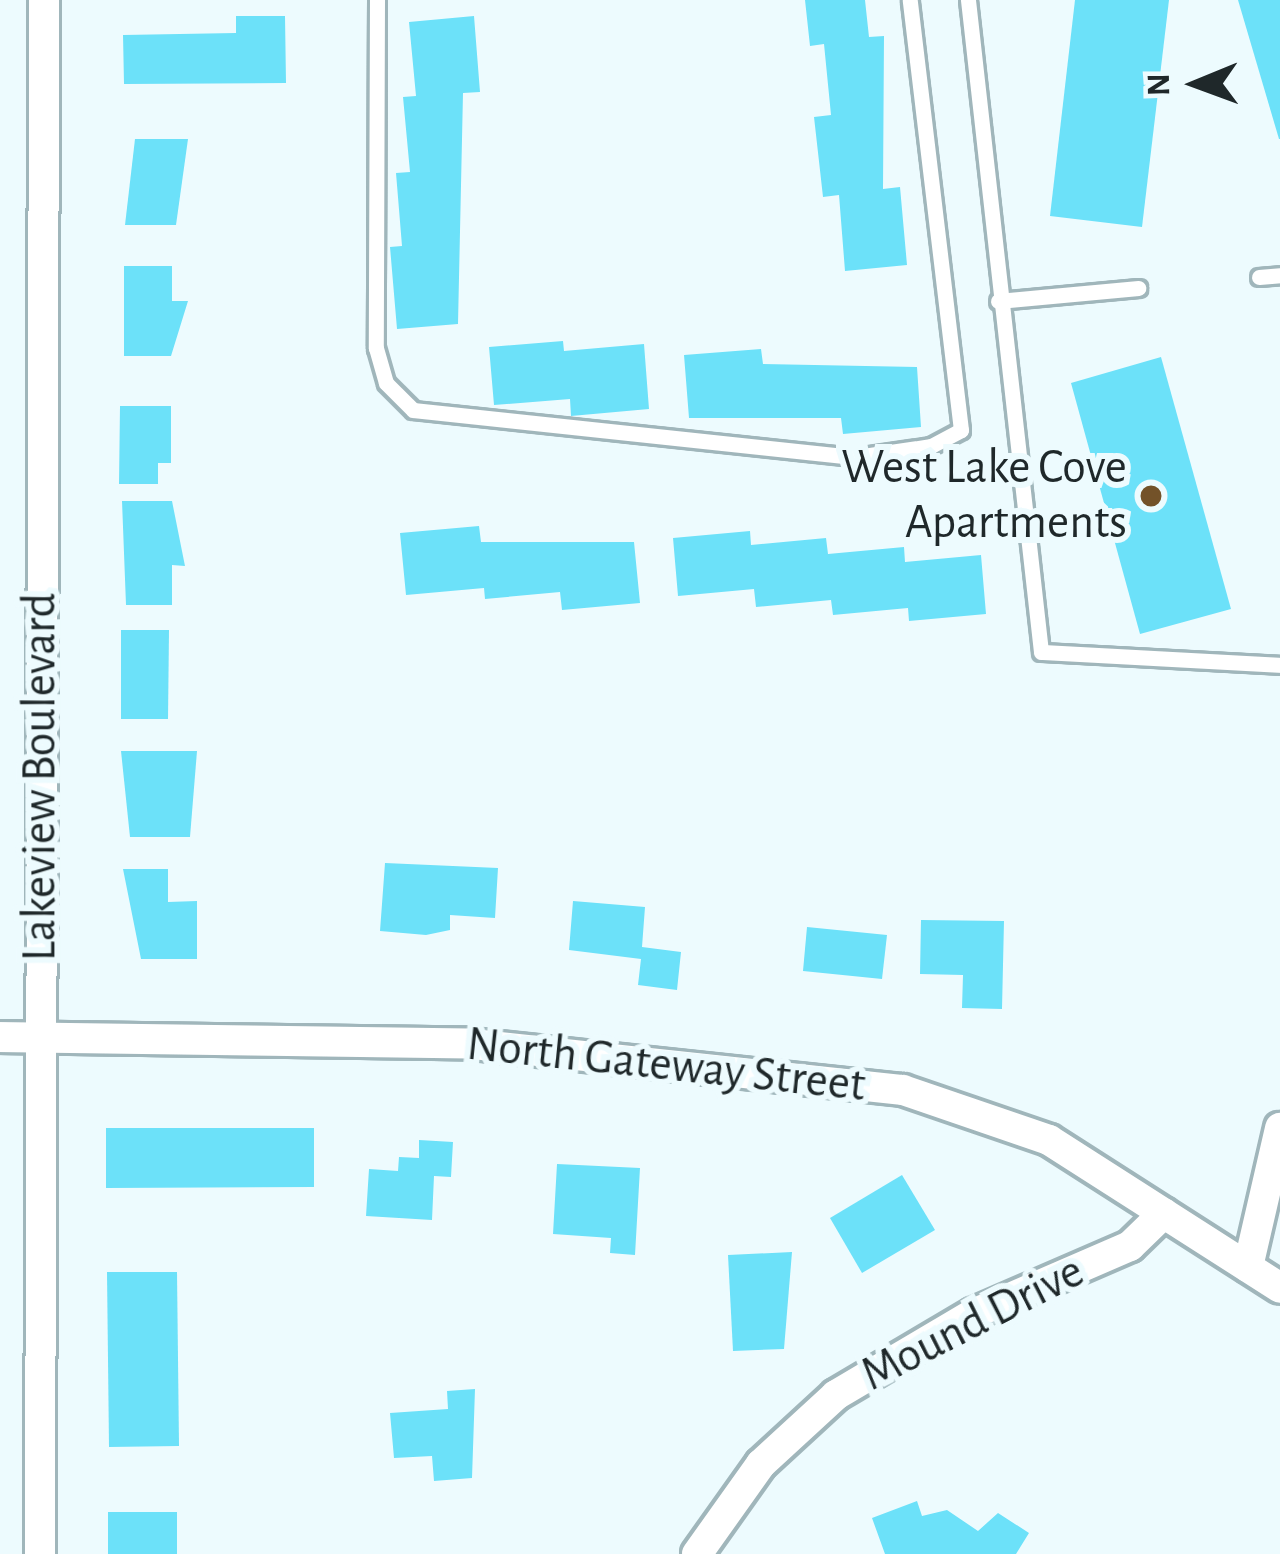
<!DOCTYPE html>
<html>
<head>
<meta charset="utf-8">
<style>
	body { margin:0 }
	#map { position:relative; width:1280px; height:1554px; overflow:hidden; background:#edfbfe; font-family:"Alegreya Sans",sans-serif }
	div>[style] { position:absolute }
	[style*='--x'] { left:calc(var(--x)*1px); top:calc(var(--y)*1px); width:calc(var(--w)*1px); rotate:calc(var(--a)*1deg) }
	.building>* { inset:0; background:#6ce1f9 }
	.roads { filter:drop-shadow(3px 0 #a0b6bb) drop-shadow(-3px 0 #a0b6bb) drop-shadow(0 3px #a0b6bb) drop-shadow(0 -3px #a0b6bb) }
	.service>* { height:15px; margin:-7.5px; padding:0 7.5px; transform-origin:7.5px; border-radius:7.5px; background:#fff }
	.minor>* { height:30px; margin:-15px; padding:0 15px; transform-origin:15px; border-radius:15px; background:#fff }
	.dots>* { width:33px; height:33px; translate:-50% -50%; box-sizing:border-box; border:6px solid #edfbfe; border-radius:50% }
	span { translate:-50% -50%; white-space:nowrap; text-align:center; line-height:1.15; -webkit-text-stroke:12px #edfbfe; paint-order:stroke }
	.poi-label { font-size:48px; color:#1f282a }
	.right { translate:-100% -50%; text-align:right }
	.street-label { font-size:48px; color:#1f282a }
	.north { position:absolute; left:1136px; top:24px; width:120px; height:120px; -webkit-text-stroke:9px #edfbfe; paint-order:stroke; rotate:269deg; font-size:33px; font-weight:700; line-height:48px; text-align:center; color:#1f282a }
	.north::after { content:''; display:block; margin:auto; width:42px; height:54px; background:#1f282a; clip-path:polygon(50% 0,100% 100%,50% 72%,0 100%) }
</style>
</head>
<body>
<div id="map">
	<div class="building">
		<i style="clip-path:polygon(805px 0,865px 0,869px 37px,884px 36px,883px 189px,900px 187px,907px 265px,845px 271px,839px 195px,823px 197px,814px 117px,831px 115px,824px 44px,810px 46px)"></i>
		<i style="clip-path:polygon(1075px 0,1169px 0,1142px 227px,1050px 216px)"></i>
		<i style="clip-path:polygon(1238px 0,1280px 0,1280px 139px,1279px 139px)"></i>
		<i style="clip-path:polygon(236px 16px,285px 16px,286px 83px,124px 84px,123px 35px,236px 33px)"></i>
		<i style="clip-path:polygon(474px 16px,480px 92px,463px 93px,458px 324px,397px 329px,390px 247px,402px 246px,396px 173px,410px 172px,403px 97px,416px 96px,409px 22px)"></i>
		<i style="clip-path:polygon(135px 139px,188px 139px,176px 225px,125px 225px)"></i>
		<i style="clip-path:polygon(124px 266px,172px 266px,172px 301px,188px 301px,171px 356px,124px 356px)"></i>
		<i style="clip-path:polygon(563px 341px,564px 351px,644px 344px,649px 409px,571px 416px,570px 399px,494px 405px,489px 347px)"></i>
		<i style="clip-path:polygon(761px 349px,763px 364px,917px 367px,921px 427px,843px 434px,841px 418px,689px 418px,684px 355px)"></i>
		<i style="clip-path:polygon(1161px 357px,1231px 609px,1140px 634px,1071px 383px)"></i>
		<i style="clip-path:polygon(120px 406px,171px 406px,171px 463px,158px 463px,158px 484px,119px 484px)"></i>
		<i style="clip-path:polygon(122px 501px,172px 501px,185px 566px,172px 565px,172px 605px,126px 605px)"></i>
		<i style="clip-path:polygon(479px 526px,481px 542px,634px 542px,640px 603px,562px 610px,560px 592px,485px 599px,484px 588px,406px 595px,400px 533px)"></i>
		<i style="clip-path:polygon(750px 531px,751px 545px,826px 538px,828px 554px,904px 547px,905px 562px,981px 555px,986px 614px,909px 621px,908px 608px,833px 615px,831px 600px,756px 607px,754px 589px,678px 596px,673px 538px)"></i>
		<i style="clip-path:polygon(121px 630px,169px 630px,168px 719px,121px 719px)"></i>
		<i style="clip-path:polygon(121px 751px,197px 751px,190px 837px,130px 837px)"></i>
		<i style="clip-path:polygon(385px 863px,498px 868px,495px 918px,450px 915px,450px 930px,426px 935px,380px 931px)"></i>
		<i style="clip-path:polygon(123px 869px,168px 869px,168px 902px,197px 901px,197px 959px,141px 959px)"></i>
		<i style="clip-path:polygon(573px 901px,645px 907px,642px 947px,681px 952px,677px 990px,638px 985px,641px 959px,569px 950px)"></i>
		<i style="clip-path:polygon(921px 920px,1004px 921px,1002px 1009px,962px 1008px,963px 975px,920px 974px)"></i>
		<i style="clip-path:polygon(807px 927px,887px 935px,882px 979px,803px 971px)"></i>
		<i style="clip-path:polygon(106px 1128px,314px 1128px,314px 1187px,106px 1188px)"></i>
		<i style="clip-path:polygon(419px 1140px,453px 1142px,451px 1177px,434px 1176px,432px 1220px,366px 1216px,369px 1169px,398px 1171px,399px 1157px,419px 1158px)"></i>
		<i style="clip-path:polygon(557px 1164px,640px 1168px,635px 1255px,610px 1253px,611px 1238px,553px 1234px)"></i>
		<i style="clip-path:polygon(902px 1175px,935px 1230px,862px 1273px,830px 1218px)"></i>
		<i style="clip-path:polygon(792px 1252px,784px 1349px,733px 1351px,728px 1255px)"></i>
		<i style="clip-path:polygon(107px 1272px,177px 1272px,179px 1446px,109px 1447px)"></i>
		<i style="clip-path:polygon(475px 1389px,472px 1478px,434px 1481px,432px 1456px,394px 1458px,390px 1413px,448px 1409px,447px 1391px)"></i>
		<i style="clip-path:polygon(917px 1501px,922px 1516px,947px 1510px,978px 1531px,998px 1513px,1029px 1533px,1016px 1554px,885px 1554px,872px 1518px)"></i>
		<i style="clip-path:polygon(108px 1512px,177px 1512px,177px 1554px,108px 1554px)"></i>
	</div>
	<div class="roads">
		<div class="service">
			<i style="--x:377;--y:0;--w:348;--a:90.2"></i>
			<i style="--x:376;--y:348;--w:36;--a:74"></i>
			<i style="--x:386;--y:383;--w:38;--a:45"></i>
			<i style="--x:413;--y:410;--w:445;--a:6.1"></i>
			<i style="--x:856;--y:457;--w:76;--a:-8.3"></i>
			<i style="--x:931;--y:446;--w:34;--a:-28"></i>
			<i style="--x:961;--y:430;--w:433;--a:-96.8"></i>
			<i style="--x:968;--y:0;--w:656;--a:83.61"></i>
			<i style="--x:1041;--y:652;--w:239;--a:3.1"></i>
			<i style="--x:1259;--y:277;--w:21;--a:-5"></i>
			<i style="--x:998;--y:301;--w:141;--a:-5.3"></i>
		</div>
		<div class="minor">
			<i style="--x:0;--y:1037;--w:472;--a:0.8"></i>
			<i style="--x:472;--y:1044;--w:433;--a:6.1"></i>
			<i style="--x:903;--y:1090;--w:154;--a:18.9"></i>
			<i style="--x:1049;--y:1140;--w:274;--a:32.6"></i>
			<i style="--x:1248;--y:1267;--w:143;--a:-77"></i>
			<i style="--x:40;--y:1554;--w:1554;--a:-89.85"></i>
			<i style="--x:697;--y:1554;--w:110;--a:-54.6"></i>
			<i style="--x:761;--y:1464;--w:102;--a:-42.6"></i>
			<i style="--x:836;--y:1395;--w:159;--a:-30.6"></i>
			<i style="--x:973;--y:1314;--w:171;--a:-23.4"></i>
			<i style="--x:1130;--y:1246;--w:47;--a:-44.1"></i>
		</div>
	</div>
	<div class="dots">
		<i style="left:1151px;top:496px;background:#735229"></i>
	</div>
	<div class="poi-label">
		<span class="right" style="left:1127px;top:496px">West Lake Cove<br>Apartments</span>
	</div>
	<div class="street-label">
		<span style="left:41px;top:777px;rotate:-90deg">Lakeview Boulevard</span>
		<span style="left:666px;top:1066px;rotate:6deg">North Gateway Street</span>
		<span style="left:973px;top:1324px;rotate:-27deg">Mound Drive</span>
	</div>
	<div class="north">N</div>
</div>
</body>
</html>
